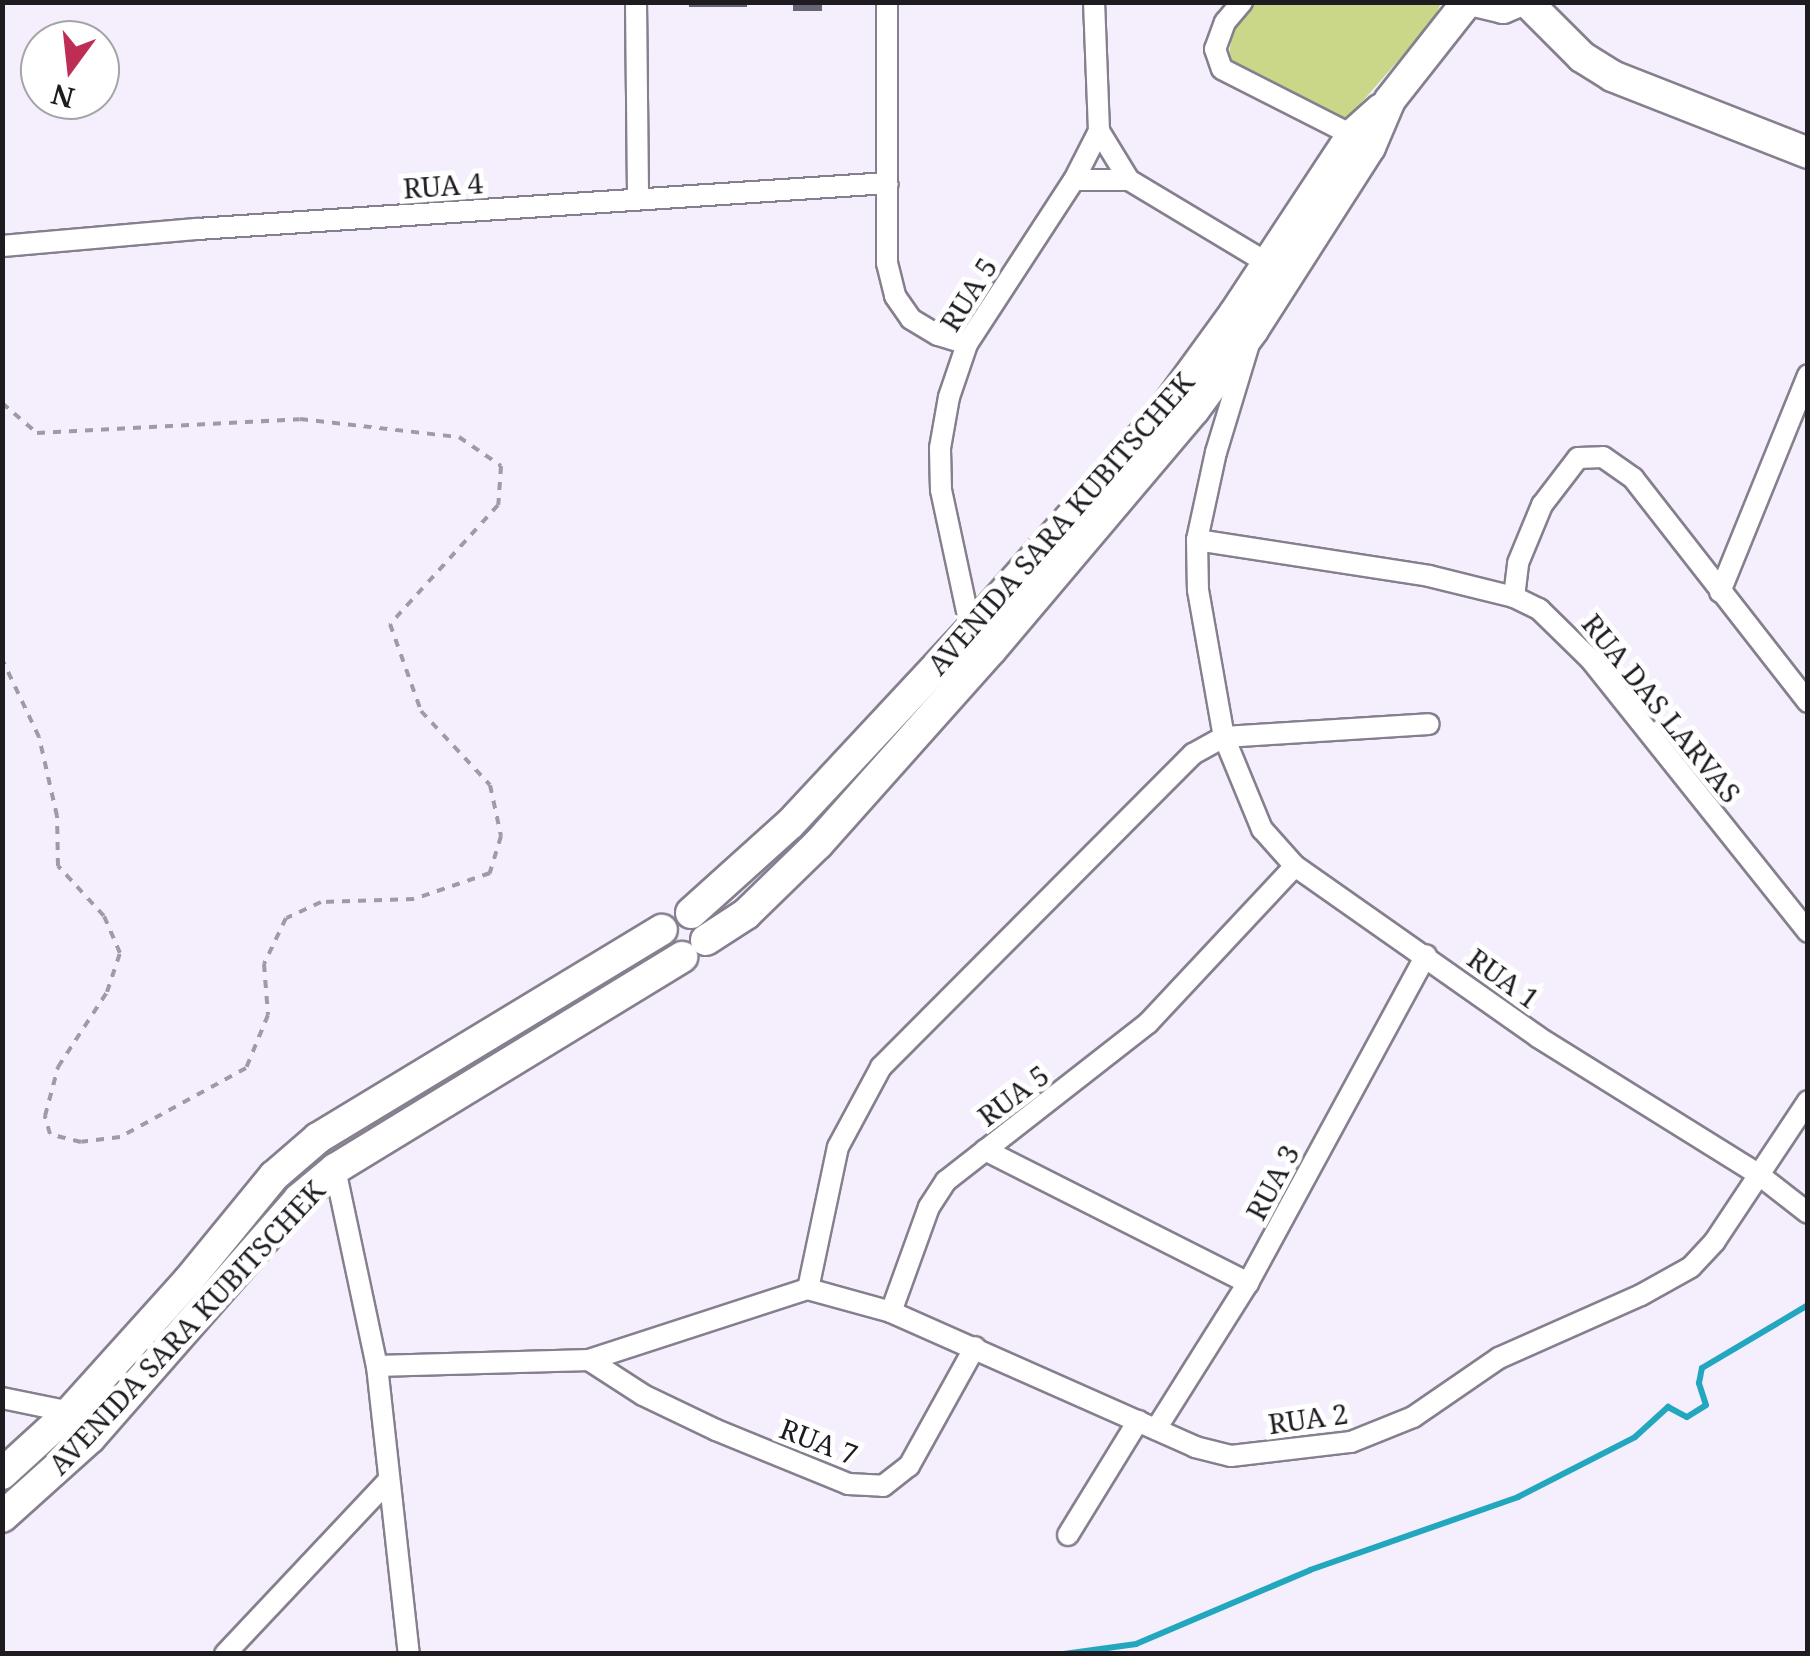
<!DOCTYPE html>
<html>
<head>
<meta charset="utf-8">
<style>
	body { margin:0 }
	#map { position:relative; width:1810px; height:1656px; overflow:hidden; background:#f5effd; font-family:"Noto Serif",serif }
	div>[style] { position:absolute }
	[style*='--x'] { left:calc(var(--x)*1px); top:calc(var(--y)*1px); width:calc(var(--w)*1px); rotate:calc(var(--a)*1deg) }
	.green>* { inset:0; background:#cad788 }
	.stream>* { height:6px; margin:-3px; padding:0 3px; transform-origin:3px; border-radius:3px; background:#22a7be }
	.building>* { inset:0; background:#666575 }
	.path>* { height:4px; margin-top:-2px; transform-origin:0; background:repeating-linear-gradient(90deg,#9f9aa4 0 8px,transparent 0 16px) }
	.roads { filter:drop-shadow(2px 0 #867f8e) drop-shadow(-2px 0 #867f8e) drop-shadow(0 2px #867f8e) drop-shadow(0 -2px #867f8e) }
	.minor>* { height:20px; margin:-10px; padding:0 10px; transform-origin:10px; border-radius:10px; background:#fff }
	.primary>* { height:30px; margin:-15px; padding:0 15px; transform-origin:15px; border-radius:15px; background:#fff }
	span { translate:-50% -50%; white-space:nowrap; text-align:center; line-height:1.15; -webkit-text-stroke:10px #fff; paint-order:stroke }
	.street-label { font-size:28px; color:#1e1b21 }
	.frame { position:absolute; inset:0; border:5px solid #1e1b21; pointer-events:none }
	.north { position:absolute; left:20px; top:20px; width:100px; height:100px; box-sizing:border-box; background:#fff; border:2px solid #a5a4a6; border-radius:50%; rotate:195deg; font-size:28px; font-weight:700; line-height:40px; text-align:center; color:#1e1b21 }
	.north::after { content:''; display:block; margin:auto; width:35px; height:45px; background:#be2e54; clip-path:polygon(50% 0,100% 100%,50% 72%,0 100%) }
</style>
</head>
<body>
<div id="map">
	<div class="green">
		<i style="clip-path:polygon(1257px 3px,1441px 3px,1433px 21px,1346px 120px,1228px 61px,1234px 21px)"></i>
	</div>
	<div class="stream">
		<i style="--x:1064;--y:1654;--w:73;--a:-7.9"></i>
		<i style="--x:1136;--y:1644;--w:189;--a:-23"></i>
		<i style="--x:1310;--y:1570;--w:220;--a:-19.3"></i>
		<i style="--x:1518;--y:1497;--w:131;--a:-27.1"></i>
		<i style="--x:1635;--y:1437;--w:45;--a:-42.3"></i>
		<i style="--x:1668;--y:1407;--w:21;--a:28"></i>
		<i style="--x:1687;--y:1417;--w:22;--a:-32"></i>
		<i style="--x:1706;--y:1405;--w:23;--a:-108"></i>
		<i style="--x:1699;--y:1383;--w:15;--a:-79"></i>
		<i style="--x:1702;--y:1368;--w:123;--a:-30.7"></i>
	</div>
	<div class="building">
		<i style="clip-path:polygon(689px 2px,747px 2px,747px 7px,689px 7px)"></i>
		<i style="clip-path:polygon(793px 2px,822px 2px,822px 11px,793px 11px)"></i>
	</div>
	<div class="path">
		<i style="--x:2;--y:403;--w:46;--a:40.6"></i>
		<i style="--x:37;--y:433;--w:263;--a:-3"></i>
		<i style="--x:300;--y:419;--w:160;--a:6.5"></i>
		<i style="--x:459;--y:437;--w:51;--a:34.6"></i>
		<i style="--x:501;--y:466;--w:39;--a:94"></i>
		<i style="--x:498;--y:505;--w:161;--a:132.2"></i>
		<i style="--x:390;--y:624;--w:92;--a:70.4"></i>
		<i style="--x:421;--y:711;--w:101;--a:47"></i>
		<i style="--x:490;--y:785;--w:52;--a:77.8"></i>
		<i style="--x:501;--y:836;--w:39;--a:107"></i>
		<i style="--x:490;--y:873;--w:80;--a:161.1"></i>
		<i style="--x:414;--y:899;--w:93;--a:178.2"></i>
		<i style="--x:321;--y:902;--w:38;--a:155"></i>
		<i style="--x:286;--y:918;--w:51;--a:115.6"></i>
		<i style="--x:264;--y:964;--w:51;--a:85.5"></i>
		<i style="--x:268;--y:1015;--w:57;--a:112.5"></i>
		<i style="--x:246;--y:1068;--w:144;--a:151.3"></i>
		<i style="--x:120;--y:1137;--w:39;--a:173"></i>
		<i style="--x:81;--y:1142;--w:32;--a:-166"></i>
		<i style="--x:50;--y:1134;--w:19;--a:-106"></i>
		<i style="--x:45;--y:1116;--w:51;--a:-75.1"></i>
		<i style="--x:58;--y:1067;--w:90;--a:-56.8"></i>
		<i style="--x:107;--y:992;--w:41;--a:-71.6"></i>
		<i style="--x:120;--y:953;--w:40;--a:-113.4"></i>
		<i style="--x:104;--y:916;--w:68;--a:-132.6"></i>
		<i style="--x:58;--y:866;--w:50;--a:-91.1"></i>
		<i style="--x:57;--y:816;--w:81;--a:-102.8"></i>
		<i style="--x:39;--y:737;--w:86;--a:-115.4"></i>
	</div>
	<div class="roads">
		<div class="minor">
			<i style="--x:636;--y:2;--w:197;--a:89.4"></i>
			<i style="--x:887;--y:2;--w:261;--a:90"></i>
			<i style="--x:887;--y:263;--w:34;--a:76"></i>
			<i style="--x:895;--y:296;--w:28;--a:55"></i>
			<i style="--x:911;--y:319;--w:31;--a:31"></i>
			<i style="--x:938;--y:335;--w:30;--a:17"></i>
			<i style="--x:1242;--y:2;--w:26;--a:130"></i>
			<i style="--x:1225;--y:22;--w:29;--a:110"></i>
			<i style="--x:1215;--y:49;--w:21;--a:71"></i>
			<i style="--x:1222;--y:69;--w:146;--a:26.9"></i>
			<i style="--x:1099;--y:131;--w:57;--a:58.5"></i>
			<i style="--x:1129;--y:180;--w:161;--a:31"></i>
			<i style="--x:1074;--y:180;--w:55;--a:0"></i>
			<i style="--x:2;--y:246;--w:196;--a:-5"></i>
			<i style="--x:197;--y:229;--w:692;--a:-3.81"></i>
			<i style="--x:1248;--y:347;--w:110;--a:106.9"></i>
			<i style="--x:1216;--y:452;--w:90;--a:102.2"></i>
			<i style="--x:1197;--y:540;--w:50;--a:88.9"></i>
			<i style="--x:1198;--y:590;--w:149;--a:80"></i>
			<i style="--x:1224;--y:737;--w:100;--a:67.6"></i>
			<i style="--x:1262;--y:829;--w:50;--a:48.3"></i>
			<i style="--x:1295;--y:866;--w:297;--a:35.1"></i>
			<i style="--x:1538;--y:1037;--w:259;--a:31.9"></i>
			<i style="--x:1758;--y:1174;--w:63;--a:38"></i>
			<i style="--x:1197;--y:540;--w:235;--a:8.8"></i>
			<i style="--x:1429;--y:576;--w:88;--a:13.9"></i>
			<i style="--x:1514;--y:597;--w:28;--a:26"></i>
			<i style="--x:1539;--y:609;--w:73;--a:44.4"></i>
			<i style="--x:1591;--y:660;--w:348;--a:51.4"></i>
			<i style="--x:1720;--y:592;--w:234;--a:-67.9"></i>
			<i style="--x:1514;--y:597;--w:34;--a:-83"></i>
			<i style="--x:1518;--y:563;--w:63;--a:-67.5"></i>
			<i style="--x:1542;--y:505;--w:59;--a:-52.5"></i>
			<i style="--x:1578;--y:458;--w:25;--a:-2"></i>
			<i style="--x:1603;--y:457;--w:37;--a:35"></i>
			<i style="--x:1633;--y:478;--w:284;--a:52"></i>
			<i style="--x:971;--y:630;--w:143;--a:-102.1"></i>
			<i style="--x:941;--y:490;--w:42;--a:-91.4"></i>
			<i style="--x:940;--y:448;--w:52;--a:-80"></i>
			<i style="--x:949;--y:397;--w:56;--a:-71.2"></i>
			<i style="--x:967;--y:344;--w:196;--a:-56.9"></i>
			<i style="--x:1074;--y:180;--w:55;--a:-63"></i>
			<i style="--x:1099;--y:131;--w:129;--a:-92.2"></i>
			<i style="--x:985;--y:1150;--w:295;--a:26.8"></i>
			<i style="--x:335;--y:1169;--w:201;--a:78"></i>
			<i style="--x:377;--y:1366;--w:290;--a:83.7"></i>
			<i style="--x:808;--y:1289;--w:86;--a:15.5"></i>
			<i style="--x:891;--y:1312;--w:333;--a:23.9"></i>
			<i style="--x:1195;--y:1447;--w:37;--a:14"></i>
			<i style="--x:1231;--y:1456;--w:121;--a:-6.7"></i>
			<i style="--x:1351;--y:1442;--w:67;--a:-22"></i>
			<i style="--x:1413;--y:1417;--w:104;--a:-34.5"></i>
			<i style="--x:1499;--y:1358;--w:155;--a:-23.9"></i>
			<i style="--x:1641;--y:1295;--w:57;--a:-29.2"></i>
			<i style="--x:1691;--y:1267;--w:35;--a:-47"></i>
			<i style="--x:1715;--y:1241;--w:168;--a:-56.4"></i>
			<i style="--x:808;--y:1289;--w:145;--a:-78.1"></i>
			<i style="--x:838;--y:1147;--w:91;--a:-61.7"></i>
			<i style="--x:881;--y:1067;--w:442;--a:-45.1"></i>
			<i style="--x:1193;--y:754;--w:35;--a:-29"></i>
			<i style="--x:1224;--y:737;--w:205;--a:-3.6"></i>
			<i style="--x:891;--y:1312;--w:112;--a:-70.1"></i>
			<i style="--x:929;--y:1207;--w:31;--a:-57"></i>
			<i style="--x:946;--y:1181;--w:256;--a:-38"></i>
			<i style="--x:1148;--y:1023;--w:215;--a:-46.9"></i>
			<i style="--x:589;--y:1360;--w:64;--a:32.9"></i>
			<i style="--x:643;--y:1395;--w:81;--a:25.6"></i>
			<i style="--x:716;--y:1430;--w:143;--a:22.2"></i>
			<i style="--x:848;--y:1484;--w:35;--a:3"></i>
			<i style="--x:883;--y:1486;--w:33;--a:-38"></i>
			<i style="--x:909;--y:1466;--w:136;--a:-61"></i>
			<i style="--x:377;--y:1366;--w:212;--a:-1.6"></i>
			<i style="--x:589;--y:1360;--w:230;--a:-18"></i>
			<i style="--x:2;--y:1398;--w:69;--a:11.6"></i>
			<i style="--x:1156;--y:1429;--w:173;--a:-57.8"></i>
			<i style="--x:1248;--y:1283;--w:373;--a:-61.5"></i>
			<i style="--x:1068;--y:1535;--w:134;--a:-58.4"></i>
			<i style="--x:225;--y:1654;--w:236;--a:-46.7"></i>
		</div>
		<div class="primary">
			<i style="--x:1478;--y:2;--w:26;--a:13"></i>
			<i style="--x:1503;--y:8;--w:15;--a:-23"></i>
			<i style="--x:1527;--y:2;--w:78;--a:45"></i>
			<i style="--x:1582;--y:57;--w:36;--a:32"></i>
			<i style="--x:1612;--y:76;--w:211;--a:21.4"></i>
			<i style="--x:691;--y:913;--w:133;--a:-42"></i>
			<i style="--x:790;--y:824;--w:265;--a:-47"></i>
			<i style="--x:971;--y:630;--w:281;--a:-48.5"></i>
			<i style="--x:1157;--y:420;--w:131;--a:-54"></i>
			<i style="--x:1234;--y:314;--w:214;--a:-56.6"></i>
			<i style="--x:1352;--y:135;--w:39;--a:-42"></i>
			<i style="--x:706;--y:940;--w:48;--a:-33"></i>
			<i style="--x:746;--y:914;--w:100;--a:-44.2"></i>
			<i style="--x:818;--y:844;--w:260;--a:-48.3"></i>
			<i style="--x:991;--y:650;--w:314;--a:-49.8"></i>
			<i style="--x:1194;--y:410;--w:99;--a:-53.6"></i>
			<i style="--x:1253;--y:330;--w:217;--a:-57.4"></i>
			<i style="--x:1370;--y:147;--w:51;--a:-66.9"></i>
			<i style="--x:1390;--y:100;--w:125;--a:-51.8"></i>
			<i style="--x:2;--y:1474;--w:92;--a:-42.4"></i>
			<i style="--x:70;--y:1412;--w:176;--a:-48"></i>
			<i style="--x:188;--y:1281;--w:136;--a:-50.7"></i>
			<i style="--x:274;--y:1176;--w:58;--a:-40.8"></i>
			<i style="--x:318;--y:1138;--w:402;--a:-31.2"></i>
			<i style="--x:2;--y:1517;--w:118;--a:-41.9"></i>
			<i style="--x:90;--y:1438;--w:317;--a:-48.8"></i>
			<i style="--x:299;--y:1199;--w:47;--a:-39.8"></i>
			<i style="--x:335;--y:1169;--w:407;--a:-31.4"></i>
		</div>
	</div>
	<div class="street-label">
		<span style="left:443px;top:185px;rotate:-4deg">RUA 4</span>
		<span style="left:968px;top:294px;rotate:-58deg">RUA 5</span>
		<span style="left:1060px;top:523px;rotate:-49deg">AVENIDA SARA KUBITSCHEK</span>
		<span style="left:1662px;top:708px;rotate:51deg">RUA DAS LARVAS</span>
		<span style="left:1504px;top:978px;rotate:36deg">RUA 1</span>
		<span style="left:1013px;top:1095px;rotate:-37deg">RUA 5</span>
		<span style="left:1272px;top:1182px;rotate:-62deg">RUA 3</span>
		<span style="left:186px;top:1327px;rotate:-47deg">AVENIDA SARA KUBITSCHEK</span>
		<span style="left:1308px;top:1418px;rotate:-8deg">RUA 2</span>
		<span style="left:819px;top:1441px;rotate:21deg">RUA 7</span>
	</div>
	<div class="frame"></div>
	<div class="north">N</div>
</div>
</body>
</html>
